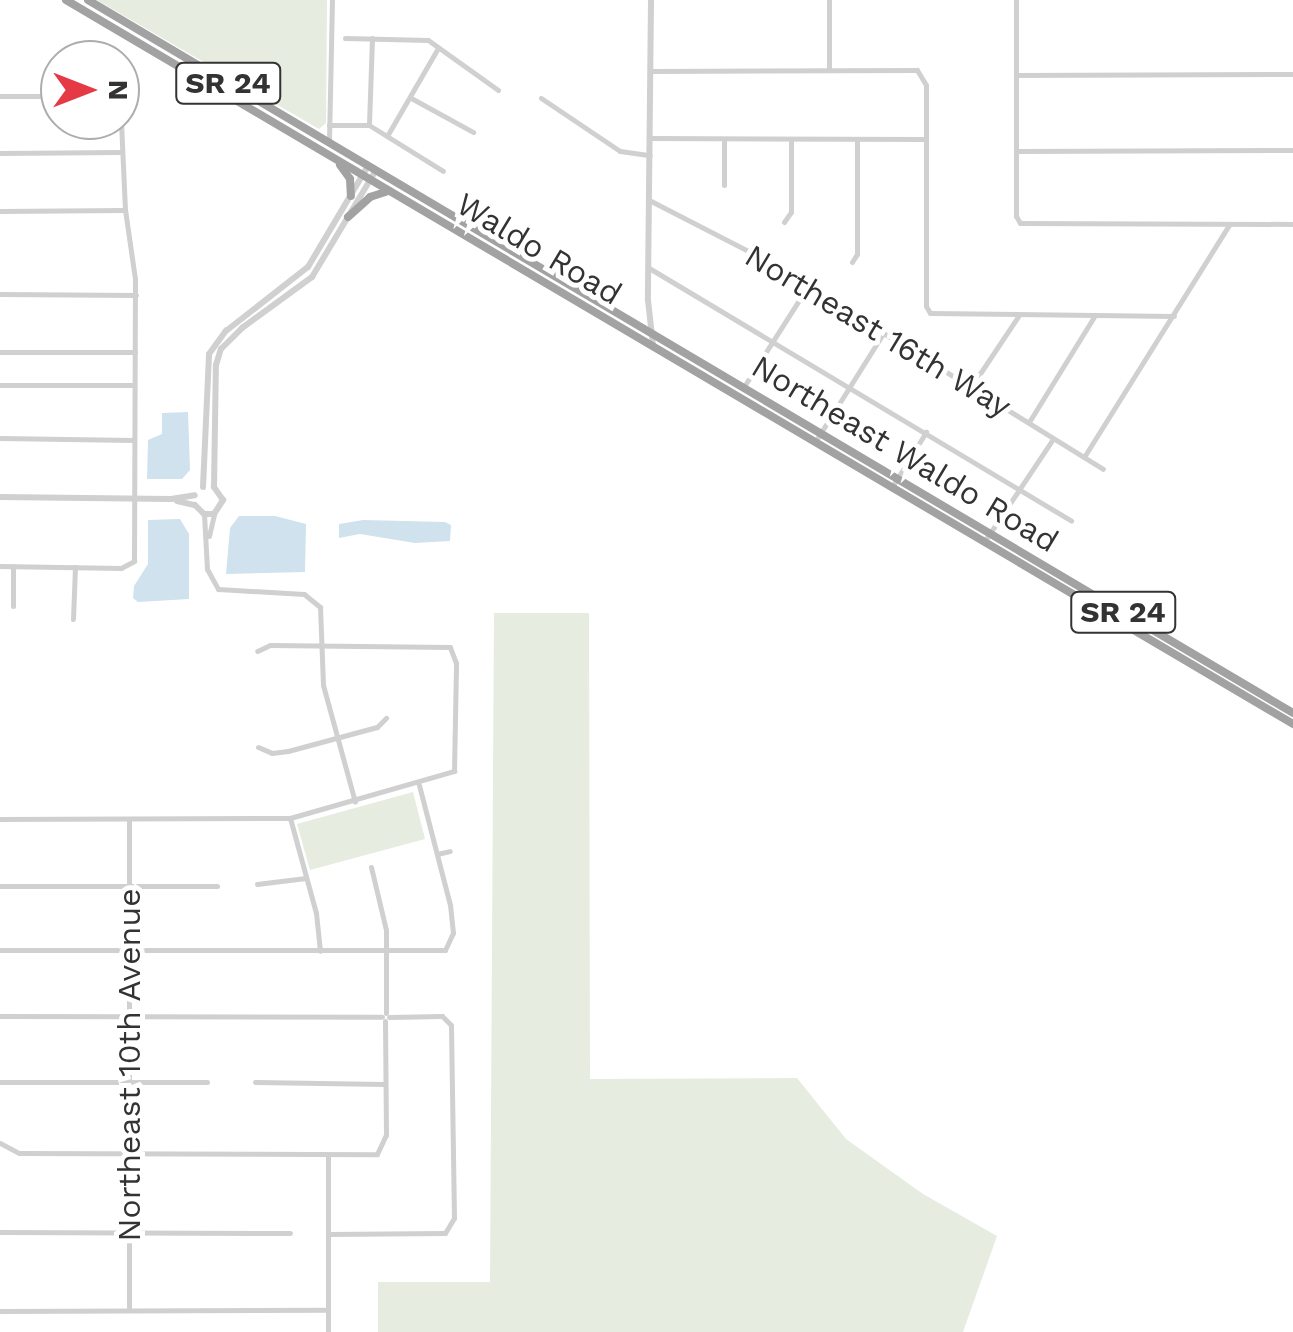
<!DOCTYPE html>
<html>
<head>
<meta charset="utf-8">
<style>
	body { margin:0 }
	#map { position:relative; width:1293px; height:1332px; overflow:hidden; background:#fff; font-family:"Work Sans",sans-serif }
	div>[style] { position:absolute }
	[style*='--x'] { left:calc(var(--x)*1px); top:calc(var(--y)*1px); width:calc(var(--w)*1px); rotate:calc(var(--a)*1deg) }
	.green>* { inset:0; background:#e6ecdf }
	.water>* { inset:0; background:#cfe2ee }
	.minor>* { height:5px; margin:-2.5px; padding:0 2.5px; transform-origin:2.5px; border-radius:2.5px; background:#d0d0d0 }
	.tertiary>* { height:6px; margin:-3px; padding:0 3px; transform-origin:3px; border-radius:3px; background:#d0d0d0 }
	.trunk>* { height:8px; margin:-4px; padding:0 4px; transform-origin:4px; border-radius:4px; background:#a2a2a2 }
	span { translate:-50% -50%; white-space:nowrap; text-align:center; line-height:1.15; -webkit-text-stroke:10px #fff; paint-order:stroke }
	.shield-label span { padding:2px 8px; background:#fff; border:2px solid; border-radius:8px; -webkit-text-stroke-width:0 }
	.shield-label { font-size:30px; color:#333; font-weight:700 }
	.street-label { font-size:32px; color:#333 }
	.north { position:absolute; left:40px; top:40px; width:100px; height:100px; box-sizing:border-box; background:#fff; border:2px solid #adadad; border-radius:50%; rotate:90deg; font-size:28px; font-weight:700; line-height:40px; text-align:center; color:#333 }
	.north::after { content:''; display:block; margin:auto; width:35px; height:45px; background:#e63946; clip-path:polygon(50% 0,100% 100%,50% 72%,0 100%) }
</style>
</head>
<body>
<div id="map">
	<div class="green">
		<i style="clip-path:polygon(97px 0,327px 0,326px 123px,319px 129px)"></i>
		<i style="clip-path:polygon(494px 613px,589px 613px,590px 1079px,797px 1078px,846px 1139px,923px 1194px,997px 1236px,963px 1332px,378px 1332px,378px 1282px,490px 1282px)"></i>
		<i style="clip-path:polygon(413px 792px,425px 839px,310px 870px,297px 824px)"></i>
	</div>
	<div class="water">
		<i style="clip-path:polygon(188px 412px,190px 470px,182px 479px,147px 479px,148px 440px,162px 434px,162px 413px)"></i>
		<i style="clip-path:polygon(239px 516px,275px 516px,306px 524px,305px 572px,226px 574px,230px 528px)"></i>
		<i style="clip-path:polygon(180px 519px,189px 534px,189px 599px,138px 602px,133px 598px,134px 586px,148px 564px,148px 520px)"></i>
		<i style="clip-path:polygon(363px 520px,445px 522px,451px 525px,450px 541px,415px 543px,360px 534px,339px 538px,339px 524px)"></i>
	</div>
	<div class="minor">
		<i style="--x:829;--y:0;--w:70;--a:90"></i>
		<i style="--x:1016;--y:0;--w:216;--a:90"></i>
		<i style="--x:1016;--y:216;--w:8;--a:60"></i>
		<i style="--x:1020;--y:223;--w:273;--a:0.2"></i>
		<i style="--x:345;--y:38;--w:83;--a:1.4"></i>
		<i style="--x:428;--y:40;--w:86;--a:35.5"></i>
		<i style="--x:651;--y:71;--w:266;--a:-0.2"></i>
		<i style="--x:917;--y:70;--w:17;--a:59"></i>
		<i style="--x:926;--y:85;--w:221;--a:90"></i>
		<i style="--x:926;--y:306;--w:8;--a:60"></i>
		<i style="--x:930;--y:313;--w:244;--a:0.7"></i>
		<i style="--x:1017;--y:75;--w:276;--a:-0.2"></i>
		<i style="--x:0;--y:96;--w:60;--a:0"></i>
		<i style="--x:411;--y:98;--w:71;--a:28.7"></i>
		<i style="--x:541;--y:98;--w:95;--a:33.9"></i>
		<i style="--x:620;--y:151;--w:30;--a:8"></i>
		<i style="--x:369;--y:124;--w:86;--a:-88"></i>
		<i style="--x:329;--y:125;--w:40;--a:0"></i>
		<i style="--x:369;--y:125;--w:87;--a:31.9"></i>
		<i style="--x:387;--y:136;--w:102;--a:-59.9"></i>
		<i style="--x:650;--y:138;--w:276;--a:0.2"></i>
		<i style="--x:329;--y:142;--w:142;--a:-88.8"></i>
		<i style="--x:1017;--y:151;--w:276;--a:-0.2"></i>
		<i style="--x:0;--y:153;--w:122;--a:-0.5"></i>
		<i style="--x:724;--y:185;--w:46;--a:-90"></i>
		<i style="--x:649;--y:200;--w:125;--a:27.2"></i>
		<i style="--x:760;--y:257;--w:403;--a:31.7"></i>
		<i style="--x:0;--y:211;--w:125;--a:-0.5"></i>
		<i style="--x:784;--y:222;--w:12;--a:-55"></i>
		<i style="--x:791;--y:212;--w:73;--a:-90"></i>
		<i style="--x:852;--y:262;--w:9;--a:-58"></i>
		<i style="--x:857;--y:254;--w:115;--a:-90"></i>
		<i style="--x:649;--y:268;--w:492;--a:30.9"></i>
		<i style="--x:0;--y:294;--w:136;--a:0.4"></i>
		<i style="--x:0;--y:352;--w:135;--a:0"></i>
		<i style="--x:0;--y:385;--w:134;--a:0"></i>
		<i style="--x:971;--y:387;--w:87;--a:-56.3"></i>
		<i style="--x:743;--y:388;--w:117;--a:-57.5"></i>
		<i style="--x:1029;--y:422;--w:126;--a:-58.3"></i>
		<i style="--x:0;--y:438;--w:134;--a:0.9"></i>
		<i style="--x:815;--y:442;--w:126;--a:-57.9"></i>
		<i style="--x:1084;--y:457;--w:274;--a:-58"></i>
		<i style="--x:892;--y:487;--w:65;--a:-58.3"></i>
		<i style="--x:204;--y:514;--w:55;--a:86.9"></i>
		<i style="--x:207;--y:569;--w:23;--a:61"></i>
		<i style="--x:218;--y:589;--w:86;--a:3.3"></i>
		<i style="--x:304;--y:594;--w:21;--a:39"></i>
		<i style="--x:320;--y:607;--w:78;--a:87.8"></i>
		<i style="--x:323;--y:685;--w:121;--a:74.7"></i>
		<i style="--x:209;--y:536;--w:23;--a:-77"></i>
		<i style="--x:984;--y:542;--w:124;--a:-56.2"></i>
		<i style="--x:0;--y:566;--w:121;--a:0.9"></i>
		<i style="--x:121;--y:568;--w:15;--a:-28"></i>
		<i style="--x:134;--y:561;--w:282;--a:-89.8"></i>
		<i style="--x:135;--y:279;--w:70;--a:-98.2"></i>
		<i style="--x:125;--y:210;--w:110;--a:-92.6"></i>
		<i style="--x:13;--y:566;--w:40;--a:90"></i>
		<i style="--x:73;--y:619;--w:52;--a:-87.8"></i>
		<i style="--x:258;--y:747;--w:15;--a:23"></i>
		<i style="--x:272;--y:753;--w:16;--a:-7"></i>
		<i style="--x:288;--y:751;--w:92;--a:-15.1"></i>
		<i style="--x:377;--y:727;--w:13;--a:-45"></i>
		<i style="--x:290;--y:818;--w:98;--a:74.7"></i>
		<i style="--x:316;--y:913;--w:38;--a:84"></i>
		<i style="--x:0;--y:819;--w:290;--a:-0.2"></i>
		<i style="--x:290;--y:818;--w:171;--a:-16"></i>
		<i style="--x:454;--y:771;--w:108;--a:-88.9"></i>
		<i style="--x:456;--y:663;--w:17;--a:-111"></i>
		<i style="--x:450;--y:647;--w:180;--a:-179.4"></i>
		<i style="--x:270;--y:645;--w:14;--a:155"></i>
		<i style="--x:437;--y:854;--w:13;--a:-13"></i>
		<i style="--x:371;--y:867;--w:65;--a:76.6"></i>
		<i style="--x:386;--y:930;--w:83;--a:90"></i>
		<i style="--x:257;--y:884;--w:49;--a:-7"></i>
		<i style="--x:0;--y:886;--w:217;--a:0"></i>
		<i style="--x:0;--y:950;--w:445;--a:0"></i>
		<i style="--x:445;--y:950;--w:19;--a:-65"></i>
		<i style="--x:453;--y:933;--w:28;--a:-96"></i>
		<i style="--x:450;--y:905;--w:124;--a:-104.5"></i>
		<i style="--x:0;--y:1016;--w:382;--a:0.1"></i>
		<i style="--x:0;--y:1082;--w:207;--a:0"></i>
		<i style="--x:255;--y:1082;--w:130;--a:0.9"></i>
		<i style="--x:0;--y:1143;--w:21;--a:28"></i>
		<i style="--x:19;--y:1153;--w:358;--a:0.2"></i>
		<i style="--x:377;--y:1154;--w:21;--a:-65"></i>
		<i style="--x:386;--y:1135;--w:114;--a:-90.5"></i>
		<i style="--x:0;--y:1232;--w:290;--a:0.2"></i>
		<i style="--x:328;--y:1234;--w:117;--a:-0.5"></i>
		<i style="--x:445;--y:1233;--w:17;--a:-59"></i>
		<i style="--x:454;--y:1218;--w:193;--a:-90.9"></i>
		<i style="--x:451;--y:1025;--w:13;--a:-135"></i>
		<i style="--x:442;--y:1016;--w:53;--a:178.9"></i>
		<i style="--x:129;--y:1310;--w:489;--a:-90"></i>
		<i style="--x:0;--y:1311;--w:328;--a:-0.2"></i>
		<i style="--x:328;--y:1332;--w:177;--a:-90"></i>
	</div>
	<div class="tertiary">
		<i style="--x:651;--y:0;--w:300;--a:90.6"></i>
		<i style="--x:648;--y:300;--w:45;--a:83.7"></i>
		<i style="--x:203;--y:487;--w:133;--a:-87.4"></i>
		<i style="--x:209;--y:354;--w:29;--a:-54"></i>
		<i style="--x:226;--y:331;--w:104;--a:-38"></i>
		<i style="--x:308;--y:267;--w:117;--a:-59.3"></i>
		<i style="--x:214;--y:487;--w:122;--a:-89.1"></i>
		<i style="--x:216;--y:365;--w:17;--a:-73"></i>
		<i style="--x:221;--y:349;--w:30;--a:-45"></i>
		<i style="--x:242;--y:328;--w:87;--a:-36.1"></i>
		<i style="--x:312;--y:277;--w:125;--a:-59.1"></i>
		<i style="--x:0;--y:497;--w:171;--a:0.7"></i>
		<i style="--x:171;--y:499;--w:24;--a:-9"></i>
		<i style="--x:177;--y:501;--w:18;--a:13"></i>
		<i style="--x:195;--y:505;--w:13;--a:45"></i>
		<i style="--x:204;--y:514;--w:10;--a:0"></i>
		<i style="--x:214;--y:514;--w:17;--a:-57"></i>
		<i style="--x:223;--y:500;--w:16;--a:-125"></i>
	</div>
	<div class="trunk">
		<i style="--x:66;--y:0;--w:1425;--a:30.54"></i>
		<i style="--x:88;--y:0;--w:1400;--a:30.61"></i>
		<i style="--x:340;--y:165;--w:17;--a:54"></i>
		<i style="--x:350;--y:179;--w:17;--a:87"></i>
		<i style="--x:348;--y:217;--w:30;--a:-42"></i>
		<i style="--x:370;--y:197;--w:20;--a:-18"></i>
	</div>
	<div class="shield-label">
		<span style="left:228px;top:83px">SR 24</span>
		<span style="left:1123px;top:612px">SR 24</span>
	</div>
	<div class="street-label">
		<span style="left:539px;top:249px;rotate:31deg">Waldo Road</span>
		<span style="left:878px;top:331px;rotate:31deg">Northeast 16th Way</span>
		<span style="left:905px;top:454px;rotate:31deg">Northeast Waldo Road</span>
		<span style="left:129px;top:1065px;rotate:-90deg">Northeast 10th Avenue</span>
	</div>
	<div class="north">N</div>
</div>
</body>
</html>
